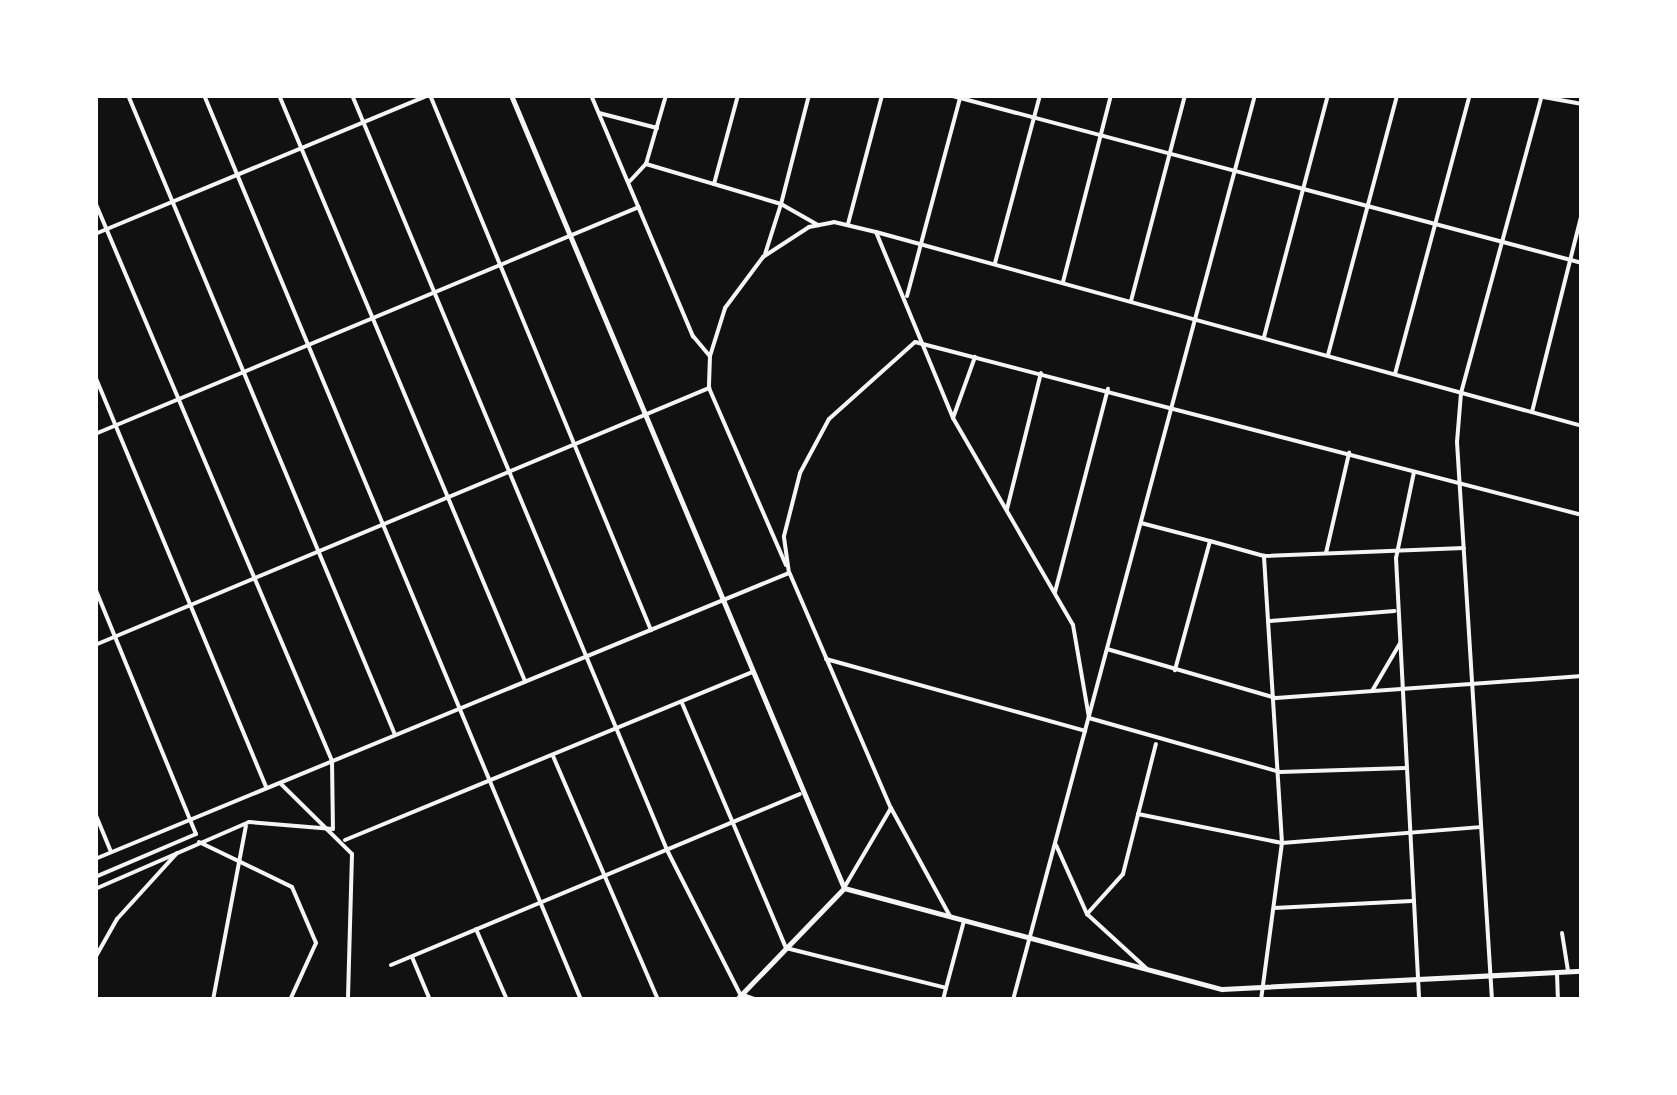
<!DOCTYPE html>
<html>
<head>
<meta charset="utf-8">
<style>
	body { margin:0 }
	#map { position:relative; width:1677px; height:1095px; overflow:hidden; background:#111; font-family:Cabin,sans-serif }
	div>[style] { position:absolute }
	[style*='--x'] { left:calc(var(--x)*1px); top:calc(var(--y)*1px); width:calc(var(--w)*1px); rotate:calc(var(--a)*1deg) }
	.minor>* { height:4px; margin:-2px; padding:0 2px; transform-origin:2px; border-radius:2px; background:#f5f5f5 }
	.tertiary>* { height:5px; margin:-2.5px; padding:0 2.5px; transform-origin:2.5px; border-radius:2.5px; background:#f5f5f5 }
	span { translate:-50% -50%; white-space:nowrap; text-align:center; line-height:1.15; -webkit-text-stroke:10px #fff; paint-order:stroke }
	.frame { position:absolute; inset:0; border:98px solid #fff; pointer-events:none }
</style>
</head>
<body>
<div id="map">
	<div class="minor">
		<i style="--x:128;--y:95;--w:693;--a:67.35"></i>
		<i style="--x:204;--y:95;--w:980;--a:67.38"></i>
		<i style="--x:279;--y:95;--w:636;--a:67.23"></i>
		<i style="--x:352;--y:95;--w:818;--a:67.35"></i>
		<i style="--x:667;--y:850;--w:161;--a:63.1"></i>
		<i style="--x:740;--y:994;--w:18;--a:19"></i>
		<i style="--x:430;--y:95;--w:579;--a:67.56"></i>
		<i style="--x:591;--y:95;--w:262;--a:67.1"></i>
		<i style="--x:693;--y:336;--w:26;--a:50"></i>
		<i style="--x:710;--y:356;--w:50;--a:-72.6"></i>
		<i style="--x:725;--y:308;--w:64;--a:-53.3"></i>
		<i style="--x:763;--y:257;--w:55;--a:-33.1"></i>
		<i style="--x:809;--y:227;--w:25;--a:-11"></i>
		<i style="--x:834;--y:222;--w:43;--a:13.4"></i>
		<i style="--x:876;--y:232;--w:201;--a:67.5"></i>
		<i style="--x:953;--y:418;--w:239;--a:59.9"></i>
		<i style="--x:1073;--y:625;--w:94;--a:80.2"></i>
		<i style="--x:1089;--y:718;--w:198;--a:15.8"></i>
		<i style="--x:1280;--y:772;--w:125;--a:-1.8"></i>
		<i style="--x:809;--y:95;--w:113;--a:104.4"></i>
		<i style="--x:781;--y:204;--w:43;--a:29.6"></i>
		<i style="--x:949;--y:95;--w:655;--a:14.86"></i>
		<i style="--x:1532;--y:95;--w:51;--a:10.2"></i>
		<i style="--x:599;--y:113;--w:60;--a:14.5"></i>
		<i style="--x:646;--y:164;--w:71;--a:16.4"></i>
		<i style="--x:714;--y:184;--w:92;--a:-74.9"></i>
		<i style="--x:630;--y:181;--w:23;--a:-47"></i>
		<i style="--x:646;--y:164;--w:72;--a:-73.8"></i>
		<i style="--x:714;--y:184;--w:70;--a:16.6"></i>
		<i style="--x:781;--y:204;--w:52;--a:107.7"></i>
		<i style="--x:95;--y:202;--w:607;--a:67.02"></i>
		<i style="--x:332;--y:761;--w:68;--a:89.2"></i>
		<i style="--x:848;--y:224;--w:133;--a:-75.2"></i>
		<i style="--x:876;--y:232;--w:732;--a:15.36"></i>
		<i style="--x:95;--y:234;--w:362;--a:-22.6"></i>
		<i style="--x:995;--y:263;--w:174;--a:-75"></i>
		<i style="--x:1063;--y:282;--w:193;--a:-75.6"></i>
		<i style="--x:907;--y:296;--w:208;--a:-75"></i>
		<i style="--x:1131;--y:301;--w:213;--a:-75.3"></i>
		<i style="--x:1264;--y:337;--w:250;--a:-75.2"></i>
		<i style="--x:1328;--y:355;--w:269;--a:-75.1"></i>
		<i style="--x:710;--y:356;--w:32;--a:92"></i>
		<i style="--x:709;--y:388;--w:193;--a:66.5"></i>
		<i style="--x:1395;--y:374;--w:289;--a:-75"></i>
		<i style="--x:95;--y:376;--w:445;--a:67.4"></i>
		<i style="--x:1532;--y:412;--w:205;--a:-75.9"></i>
		<i style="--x:953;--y:418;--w:65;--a:-70.2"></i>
		<i style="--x:95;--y:434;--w:589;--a:-22.65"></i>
		<i style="--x:1414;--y:472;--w:88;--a:101.8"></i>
		<i style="--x:1396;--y:558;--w:443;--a:87"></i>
		<i style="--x:1007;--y:509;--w:140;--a:-76"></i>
		<i style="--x:1141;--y:523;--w:71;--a:14.6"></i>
		<i style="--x:1210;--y:541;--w:134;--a:105.2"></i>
		<i style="--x:1210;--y:541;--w:56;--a:15.5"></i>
		<i style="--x:1264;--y:556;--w:200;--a:-2.3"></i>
		<i style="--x:1326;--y:553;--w:103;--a:-77"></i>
		<i style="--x:790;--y:574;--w:255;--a:66.7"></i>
		<i style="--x:891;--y:808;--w:91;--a:120.5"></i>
		<i style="--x:95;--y:588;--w:266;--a:67.7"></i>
		<i style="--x:196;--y:834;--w:110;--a:156.9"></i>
		<i style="--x:1055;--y:592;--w:210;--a:-75.4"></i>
		<i style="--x:1270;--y:621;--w:125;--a:-4.6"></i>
		<i style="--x:95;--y:645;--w:666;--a:-22.71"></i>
		<i style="--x:1107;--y:649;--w:176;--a:16.2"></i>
		<i style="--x:1276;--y:698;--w:307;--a:-4.1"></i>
		<i style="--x:826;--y:659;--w:269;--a:15.5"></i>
		<i style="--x:1372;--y:691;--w:56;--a:-59.7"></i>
		<i style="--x:682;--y:703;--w:266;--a:67"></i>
		<i style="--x:786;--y:948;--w:165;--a:14"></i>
		<i style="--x:946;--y:988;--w:69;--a:-75"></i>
		<i style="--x:553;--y:756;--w:266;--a:66.7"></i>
		<i style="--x:280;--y:783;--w:101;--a:44.6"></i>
		<i style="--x:352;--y:854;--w:146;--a:91.6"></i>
		<i style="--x:891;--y:808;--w:123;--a:61.4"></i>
		<i style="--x:95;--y:813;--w:42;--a:67.7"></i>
		<i style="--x:1138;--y:814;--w:147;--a:11.4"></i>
		<i style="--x:1282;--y:843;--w:198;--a:-4.6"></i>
		<i style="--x:345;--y:840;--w:441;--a:-22.4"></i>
		<i style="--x:199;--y:842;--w:103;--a:25.8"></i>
		<i style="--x:292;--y:887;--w:61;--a:66.8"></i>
		<i style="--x:316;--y:943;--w:63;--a:114.5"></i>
		<i style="--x:1056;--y:845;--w:76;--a:65.8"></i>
		<i style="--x:1087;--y:914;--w:54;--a:-48"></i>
		<i style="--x:1123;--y:874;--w:134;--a:-75.8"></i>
		<i style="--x:95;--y:859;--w:751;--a:-22.4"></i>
		<i style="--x:789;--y:573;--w:37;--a:-98"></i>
		<i style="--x:784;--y:536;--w:65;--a:-75.7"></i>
		<i style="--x:800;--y:473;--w:61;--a:-61.8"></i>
		<i style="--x:829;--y:419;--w:115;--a:-41.8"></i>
		<i style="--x:915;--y:342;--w:689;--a:14.54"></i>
		<i style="--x:95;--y:889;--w:168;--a:-23.5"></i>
		<i style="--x:249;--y:822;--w:84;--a:4.8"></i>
		<i style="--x:1274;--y:908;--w:138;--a:-2.9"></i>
		<i style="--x:1087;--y:914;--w:80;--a:42.5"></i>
		<i style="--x:476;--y:929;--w:77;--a:66.4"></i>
		<i style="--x:1562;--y:933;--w:39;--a:81"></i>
		<i style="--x:412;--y:957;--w:47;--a:67.3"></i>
		<i style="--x:95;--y:958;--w:45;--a:-60.6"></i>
		<i style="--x:117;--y:919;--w:89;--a:-47.7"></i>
		<i style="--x:391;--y:965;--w:443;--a:-22.7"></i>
		<i style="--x:1557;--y:973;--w:27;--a:88"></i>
		<i style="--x:213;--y:1000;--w:177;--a:-79.3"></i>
		<i style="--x:943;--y:1000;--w:12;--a:-76"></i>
		<i style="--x:1013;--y:1000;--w:937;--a:-75.03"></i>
		<i style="--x:1261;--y:1000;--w:158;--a:-82.4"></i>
		<i style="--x:1282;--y:843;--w:288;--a:-93.6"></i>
		<i style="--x:1492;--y:1000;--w:559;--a:-93.59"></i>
		<i style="--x:1457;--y:442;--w:49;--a:-85.3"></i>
		<i style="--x:1461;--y:393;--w:309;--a:-74.8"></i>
	</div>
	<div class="tertiary">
		<i style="--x:511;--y:95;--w:860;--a:67.22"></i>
		<i style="--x:844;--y:888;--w:391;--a:15"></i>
		<i style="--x:1222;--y:989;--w:360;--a:-2.9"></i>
		<i style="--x:736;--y:1000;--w:156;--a:-46"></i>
	</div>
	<div class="frame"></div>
</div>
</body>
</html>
